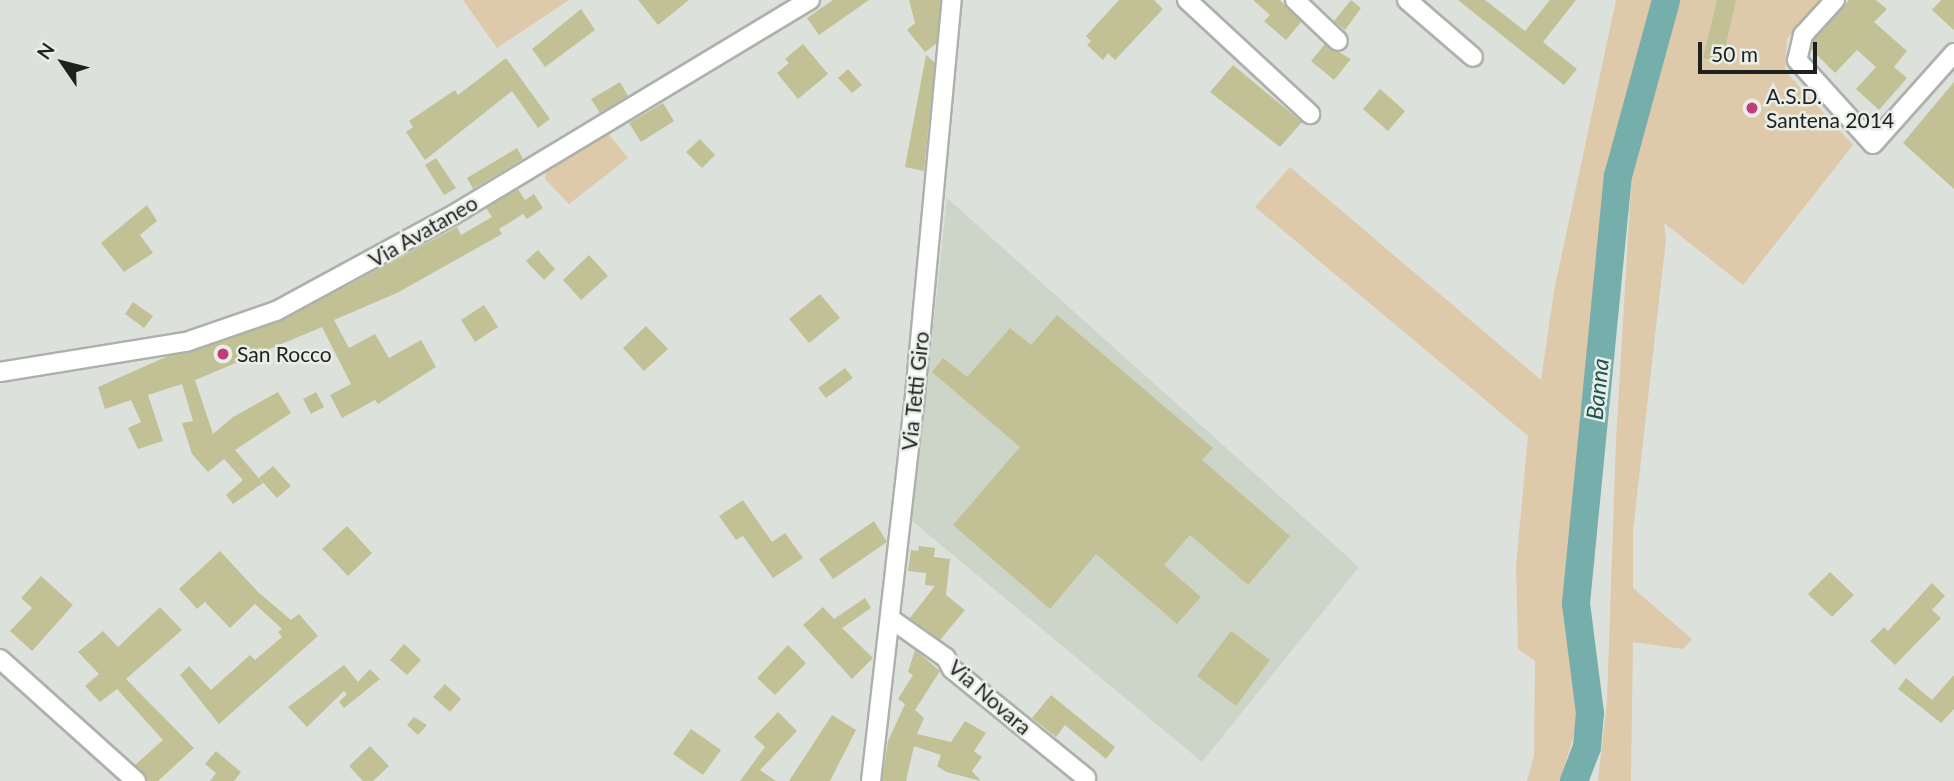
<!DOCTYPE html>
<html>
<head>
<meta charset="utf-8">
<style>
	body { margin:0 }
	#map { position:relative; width:1954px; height:781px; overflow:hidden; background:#dde1db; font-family:Lato,sans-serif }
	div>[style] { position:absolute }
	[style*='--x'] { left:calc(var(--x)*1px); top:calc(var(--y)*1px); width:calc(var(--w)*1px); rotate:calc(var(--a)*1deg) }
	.built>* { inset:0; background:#cdd5c9 }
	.green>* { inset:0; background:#decaaa }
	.river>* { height:28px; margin:-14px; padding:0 14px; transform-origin:14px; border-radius:14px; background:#75aeaa }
	.building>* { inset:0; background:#c2c195 }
	.roads { filter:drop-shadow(2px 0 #adb1ab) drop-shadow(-2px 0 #adb1ab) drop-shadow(0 2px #adb1ab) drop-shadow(0 -2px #adb1ab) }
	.street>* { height:18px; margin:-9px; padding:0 9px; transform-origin:9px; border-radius:9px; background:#fff }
	.dots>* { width:19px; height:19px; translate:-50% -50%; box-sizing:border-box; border:4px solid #eaeee8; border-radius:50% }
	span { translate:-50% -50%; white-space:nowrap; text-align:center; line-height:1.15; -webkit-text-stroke:5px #eaeee8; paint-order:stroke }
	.poi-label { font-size:21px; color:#1f211f }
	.left { translate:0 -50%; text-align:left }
	.street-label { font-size:21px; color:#1f211f }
	.water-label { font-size:23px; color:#20524f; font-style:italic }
	.north { position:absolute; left:28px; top:28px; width:70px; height:70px; -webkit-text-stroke:5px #eaeee8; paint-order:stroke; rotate:305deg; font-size:19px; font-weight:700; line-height:28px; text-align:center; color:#1f211f }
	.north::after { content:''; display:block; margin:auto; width:24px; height:32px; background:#1f211f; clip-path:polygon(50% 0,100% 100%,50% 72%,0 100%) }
	.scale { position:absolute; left:1698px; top:42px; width:119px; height:32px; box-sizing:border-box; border:4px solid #1f211f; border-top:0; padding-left:9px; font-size:21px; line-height:24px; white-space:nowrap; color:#1f211f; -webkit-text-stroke:5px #eaeee8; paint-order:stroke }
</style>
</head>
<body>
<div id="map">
	<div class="built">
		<i style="clip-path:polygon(947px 198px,1359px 567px,1202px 762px,912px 521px)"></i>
	</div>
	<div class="green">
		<i style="clip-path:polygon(463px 0,569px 0,497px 48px)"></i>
		<i style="clip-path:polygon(1616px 0,1655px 0,1603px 219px,1571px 612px,1579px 718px,1560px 781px,1527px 781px,1534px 756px,1535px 661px,1518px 649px,1516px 566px,1528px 436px,1255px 207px,1290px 167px,1541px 380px,1554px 291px)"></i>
		<i style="clip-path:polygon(1673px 0,1822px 0,1787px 39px,1785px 71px,1853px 145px,1743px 285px,1664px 223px,1666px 239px,1633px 531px,1633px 588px,1692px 639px,1683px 649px,1633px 642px,1631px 781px,1598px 781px,1607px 701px,1616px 440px,1632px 168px)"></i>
		<i style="clip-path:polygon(605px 130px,628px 158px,569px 204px,545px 179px,547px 167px)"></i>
	</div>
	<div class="river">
		<i style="--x:1574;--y:781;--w:36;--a:-69"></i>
		<i style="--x:1587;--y:747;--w:34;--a:-85"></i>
		<i style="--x:1590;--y:713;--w:111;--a:-97.3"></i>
		<i style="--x:1576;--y:603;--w:429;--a:-84.4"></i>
		<i style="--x:1618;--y:176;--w:182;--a:-74.7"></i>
	</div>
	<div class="building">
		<i style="clip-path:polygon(638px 0,689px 0,658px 25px)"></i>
		<i style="clip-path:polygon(833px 0,869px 0,819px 35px,807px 18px)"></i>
		<i style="clip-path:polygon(909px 0,941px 0,937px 43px,925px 52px,907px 30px,915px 23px)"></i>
		<i style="clip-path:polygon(1119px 0,1154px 0,1163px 9px,1115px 60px,1108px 53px,1103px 60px,1087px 45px,1091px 41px,1086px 36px)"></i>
		<i style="clip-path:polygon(1253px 0,1280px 0,1301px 22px,1286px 40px,1264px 21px,1270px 15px)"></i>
		<i style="clip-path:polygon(1351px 0,1361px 8px,1345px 30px,1334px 21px)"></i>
		<i style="clip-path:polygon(1458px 0,1485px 0,1525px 31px,1550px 0,1576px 0,1543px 42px,1577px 69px,1564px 85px)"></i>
		<i style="clip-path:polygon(1717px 0,1736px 0,1722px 62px,1703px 58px)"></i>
		<i style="clip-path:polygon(1849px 0,1876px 0,1887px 9px,1874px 22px,1907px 51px,1894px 67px,1907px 78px,1879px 110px,1856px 89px,1876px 67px,1857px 50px,1835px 73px,1811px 49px,1813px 41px)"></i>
		<i style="clip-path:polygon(1941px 0,1954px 0,1954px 30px,1932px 10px)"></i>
		<i style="clip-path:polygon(581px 9px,595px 30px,545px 67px,532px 49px)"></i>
		<i style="clip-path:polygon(803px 44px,828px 74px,798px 99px,777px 73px,789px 63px,785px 59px)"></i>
		<i style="clip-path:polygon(1325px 44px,1351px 59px,1334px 80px,1311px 61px)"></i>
		<i style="clip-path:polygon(926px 55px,935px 63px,924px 171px,905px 167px)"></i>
		<i style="clip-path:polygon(506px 58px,550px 119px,538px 128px,512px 91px,425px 160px,406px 132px,413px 127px,409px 121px,455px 90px,458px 95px)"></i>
		<i style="clip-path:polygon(1233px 65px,1302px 122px,1280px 147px,1210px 92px)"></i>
		<i style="clip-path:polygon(848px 69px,862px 85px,852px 93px,838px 78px)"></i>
		<i style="clip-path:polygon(620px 82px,628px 96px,600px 113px,591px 99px)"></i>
		<i style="clip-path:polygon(1954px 82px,1954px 189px,1903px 143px)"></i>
		<i style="clip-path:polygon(1380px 89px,1405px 111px,1388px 131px,1363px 109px)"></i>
		<i style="clip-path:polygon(663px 103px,674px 121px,641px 142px,629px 123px)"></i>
		<i style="clip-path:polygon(700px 139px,715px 155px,702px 168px,686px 152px)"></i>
		<i style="clip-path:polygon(517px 148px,523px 159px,473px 189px,467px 178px)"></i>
		<i style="clip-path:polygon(436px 158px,456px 188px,444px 195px,425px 165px)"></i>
		<i style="clip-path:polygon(518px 189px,525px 200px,534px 194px,543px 208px,527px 219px,523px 214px,499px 229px,502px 234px,397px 293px,334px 320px,349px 348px,375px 334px,389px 358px,421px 340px,436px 367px,378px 404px,375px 400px,342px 418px,330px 395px,351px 384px,322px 327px,195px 380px,213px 434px,233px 417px,278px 392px,291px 413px,235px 450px,263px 483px,233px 504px,226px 495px,243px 480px,224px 459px,208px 472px,192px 454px,182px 423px,193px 421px,182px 384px,148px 395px,163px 441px,138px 449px,128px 428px,141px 422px,131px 400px,105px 409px,98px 387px,168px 356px,281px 321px,457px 227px,461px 235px,492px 217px,486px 208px)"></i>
		<i style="clip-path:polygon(147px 205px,157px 221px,140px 235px,153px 253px,124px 272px,101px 243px)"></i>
		<i style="clip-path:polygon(538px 250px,555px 269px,544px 280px,526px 261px)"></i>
		<i style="clip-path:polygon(589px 255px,608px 276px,581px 300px,563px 280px)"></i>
		<i style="clip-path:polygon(820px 294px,840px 318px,809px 343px,789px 319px)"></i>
		<i style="clip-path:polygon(133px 302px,153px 316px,144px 328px,125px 314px)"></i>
		<i style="clip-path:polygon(484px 305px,498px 327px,475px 342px,461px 320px)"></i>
		<i style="clip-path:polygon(1057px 315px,1213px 448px,1202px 460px,1290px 536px,1248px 585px,1190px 535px,1164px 565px,1201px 597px,1177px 624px,1096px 554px,1050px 609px,953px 525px,1020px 447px,932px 372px,943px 358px,967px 377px,1010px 328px,1031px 345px)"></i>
		<i style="clip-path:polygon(646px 326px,668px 349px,644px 371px,623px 348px)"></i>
		<i style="clip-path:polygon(845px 368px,853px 378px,826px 398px,818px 388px)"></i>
		<i style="clip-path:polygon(316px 392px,324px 407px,311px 414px,303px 399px)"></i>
		<i style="clip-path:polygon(273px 466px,291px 486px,277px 498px,259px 478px)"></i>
		<i style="clip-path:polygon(743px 500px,772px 542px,785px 533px,803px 558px,773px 578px,743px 536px,736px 540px,719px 516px)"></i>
		<i style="clip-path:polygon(874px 521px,887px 542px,833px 579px,819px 559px)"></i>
		<i style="clip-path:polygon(347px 526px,372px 553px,348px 576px,322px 549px)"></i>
		<i style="clip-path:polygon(919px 546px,935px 548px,934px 557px,950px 559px,946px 595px,965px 610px,940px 640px,910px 618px,935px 586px,925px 585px,926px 573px,908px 571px,911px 550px,918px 551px)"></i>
		<i style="clip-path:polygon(220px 551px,258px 592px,291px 620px,299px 614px,318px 636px,219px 724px,180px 675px,189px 666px,211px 690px,250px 655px,255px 660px,282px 637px,278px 632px,282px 629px,255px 604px,230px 628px,205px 602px,197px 609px,179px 589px)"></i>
		<i style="clip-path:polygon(1830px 572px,1854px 595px,1832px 617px,1808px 594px)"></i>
		<i style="clip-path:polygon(41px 576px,73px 605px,32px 651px,10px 631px,32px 608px,21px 598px)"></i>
		<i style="clip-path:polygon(1932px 583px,1945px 596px,1932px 610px,1941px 618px,1895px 665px,1870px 641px,1884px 627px,1888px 631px)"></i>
		<i style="clip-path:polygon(865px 598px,871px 608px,842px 628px,873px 658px,852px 679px,803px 625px,823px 607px,834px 619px)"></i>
		<i style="clip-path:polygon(160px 607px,182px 630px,126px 679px,194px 748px,158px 781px,148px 781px,135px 765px,163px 740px,117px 689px,100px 702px,85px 686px,99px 674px,78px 652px,103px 631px,118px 647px)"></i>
		<i style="clip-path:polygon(1231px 631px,1270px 660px,1236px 706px,1197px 676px)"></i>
		<i style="clip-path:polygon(404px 644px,421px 660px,407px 675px,390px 660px)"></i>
		<i style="clip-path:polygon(788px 645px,806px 663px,775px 695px,757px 678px)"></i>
		<i style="clip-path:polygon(915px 650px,940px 671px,915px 710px,924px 718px,917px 734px,951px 742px,965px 721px,986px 733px,974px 751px,982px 757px,972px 771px,981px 781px,946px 772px,937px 766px,941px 755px,914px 746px,906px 781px,882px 781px,888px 741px,905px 704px,898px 699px,913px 675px,908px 672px)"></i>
		<i style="clip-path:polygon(344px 665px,358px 682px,370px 669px,380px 679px,344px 708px,339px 702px,347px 694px,344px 691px,307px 727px,288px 707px)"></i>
		<i style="clip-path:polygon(1954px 675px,1954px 709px,1941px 723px,1898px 689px,1906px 678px,1932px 700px)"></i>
		<i style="clip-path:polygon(445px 684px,461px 699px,450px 712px,433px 697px)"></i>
		<i style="clip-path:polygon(1051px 695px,1115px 747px,1106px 759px,1065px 725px,1056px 737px,1032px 718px)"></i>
		<i style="clip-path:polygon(778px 712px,797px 731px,760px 770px,776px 781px,740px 781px,765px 747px,754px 737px)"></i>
		<i style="clip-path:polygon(832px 715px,856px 730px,830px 781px,789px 781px)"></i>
		<i style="clip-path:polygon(414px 717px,427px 725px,418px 735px,407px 725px)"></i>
		<i style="clip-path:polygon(691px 729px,721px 750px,703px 775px,673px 754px)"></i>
		<i style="clip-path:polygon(370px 746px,389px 766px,373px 781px,363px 781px,349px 766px)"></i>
		<i style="clip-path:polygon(216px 751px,241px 772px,234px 781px,210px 781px,216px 773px,205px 764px)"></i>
	</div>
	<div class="roads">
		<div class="street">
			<i style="--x:1187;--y:0;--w:168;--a:42.8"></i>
			<i style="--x:1295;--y:0;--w:59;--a:43.6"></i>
			<i style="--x:1407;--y:0;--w:87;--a:40.8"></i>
			<i style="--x:1835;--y:0;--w:47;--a:132.4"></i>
			<i style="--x:1803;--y:35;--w:26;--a:103"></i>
			<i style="--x:1797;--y:60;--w:113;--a:47.9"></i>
			<i style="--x:1873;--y:144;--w:122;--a:-48.3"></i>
			<i style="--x:0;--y:372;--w:188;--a:-9.2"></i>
			<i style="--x:186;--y:342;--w:95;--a:-19"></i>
			<i style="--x:276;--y:311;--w:201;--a:-28.5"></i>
			<i style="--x:453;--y:215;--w:417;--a:-31.1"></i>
			<i style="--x:891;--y:619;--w:67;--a:35.3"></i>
			<i style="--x:946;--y:658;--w:13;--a:61"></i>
			<i style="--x:952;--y:669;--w:173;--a:39.1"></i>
			<i style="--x:0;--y:659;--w:183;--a:41.9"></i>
			<i style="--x:871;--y:781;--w:377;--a:-83.5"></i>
			<i style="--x:914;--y:406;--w:408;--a:-84.7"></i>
		</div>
	</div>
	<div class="dots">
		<i style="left:1752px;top:108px;background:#c23b7a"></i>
		<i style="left:223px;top:354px;background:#c23b7a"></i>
	</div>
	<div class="poi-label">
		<span class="left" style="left:1766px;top:108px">A.S.D.<br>Santena 2014</span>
		<span class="left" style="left:237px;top:354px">San Rocco</span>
	</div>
	<div class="street-label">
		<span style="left:423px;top:231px;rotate:-30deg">Via Avataneo</span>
		<span style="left:915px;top:391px;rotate:-84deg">Via Tetti Giro</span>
		<span style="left:990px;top:697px;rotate:41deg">Via Novara</span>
	</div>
	<div class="water-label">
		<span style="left:1597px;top:389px;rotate:-84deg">Banna</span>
	</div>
	<div class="north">N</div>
	<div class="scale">50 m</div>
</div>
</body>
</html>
